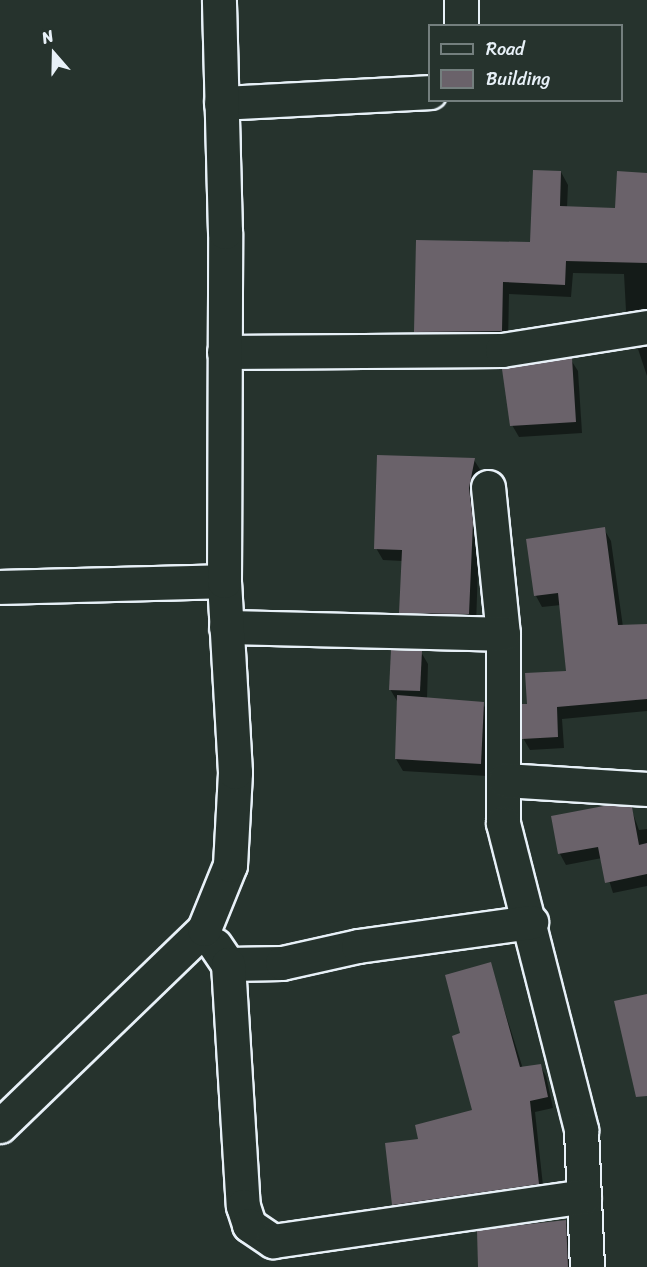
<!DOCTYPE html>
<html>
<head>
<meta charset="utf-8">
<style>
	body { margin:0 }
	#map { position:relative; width:647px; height:1267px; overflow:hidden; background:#26332d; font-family:Sriracha,sans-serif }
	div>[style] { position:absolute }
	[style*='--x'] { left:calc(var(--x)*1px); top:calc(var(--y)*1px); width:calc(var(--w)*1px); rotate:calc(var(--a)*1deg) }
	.shadow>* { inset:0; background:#0007 }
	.building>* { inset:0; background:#6a626a }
	.roads { filter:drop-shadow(2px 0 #e8f1f8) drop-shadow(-2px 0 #e8f1f8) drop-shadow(0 2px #e8f1f8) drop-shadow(0 -2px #e8f1f8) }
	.street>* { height:33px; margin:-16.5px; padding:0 16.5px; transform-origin:16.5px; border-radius:16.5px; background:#26332d }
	span { translate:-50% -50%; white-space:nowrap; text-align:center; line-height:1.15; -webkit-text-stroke:4.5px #26332d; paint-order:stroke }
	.legend { position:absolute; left:428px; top:24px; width:195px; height:78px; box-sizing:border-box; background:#26332d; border:2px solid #747f7e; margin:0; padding:8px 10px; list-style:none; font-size:18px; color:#e8f1f8 }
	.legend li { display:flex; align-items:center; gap:12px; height:30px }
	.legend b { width:30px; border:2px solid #747f7e }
	.north { position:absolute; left:24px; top:24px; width:60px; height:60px; -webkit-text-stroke:4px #26332d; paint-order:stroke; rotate:340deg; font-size:16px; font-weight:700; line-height:24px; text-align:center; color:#e8f1f8 }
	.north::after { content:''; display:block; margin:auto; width:21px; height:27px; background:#e8f1f8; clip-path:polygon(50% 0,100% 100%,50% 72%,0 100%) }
</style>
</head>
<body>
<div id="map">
	<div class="shadow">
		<i style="clip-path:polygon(561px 172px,568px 185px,567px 208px,616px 209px,647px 174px,647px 322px,633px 323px,626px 311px,624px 274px,573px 273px,571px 297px,509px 294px,508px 343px,423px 344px,415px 332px,531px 244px)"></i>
		<i style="clip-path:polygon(647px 346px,647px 376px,638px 349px)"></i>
		<i style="clip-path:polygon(571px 360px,578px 371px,582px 433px,519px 437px,512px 425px)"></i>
		<i style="clip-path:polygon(474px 460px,481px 471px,475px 501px,479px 535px,476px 626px,407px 624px,400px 612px,403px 561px,383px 560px,376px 548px)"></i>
		<i style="clip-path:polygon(604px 529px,611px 541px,623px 627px,647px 625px,647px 711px,562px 719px,564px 748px,530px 750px,523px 738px,528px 706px,568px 672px,561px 605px,542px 607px,536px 596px)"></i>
		<i style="clip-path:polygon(421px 652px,428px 664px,427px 699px,483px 704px,490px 716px,487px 776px,403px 771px,396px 759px,397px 701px,390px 689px)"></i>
		<i style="clip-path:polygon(631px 808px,639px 830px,647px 829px,647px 886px,613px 893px,602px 858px,566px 865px,560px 854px,553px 818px)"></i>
		<i style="clip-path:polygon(490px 964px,523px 1069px,540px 1065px,546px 1076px,553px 1108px,535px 1112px,544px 1195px,400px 1215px,394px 1204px,420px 1140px,474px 1111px,462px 1034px)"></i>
		<i style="clip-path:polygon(565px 1221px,572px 1233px,574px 1267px,480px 1267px)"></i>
	</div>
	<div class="building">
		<i style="clip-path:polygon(533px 170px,561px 171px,560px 206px,615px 208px,617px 171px,647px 173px,647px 263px,566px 261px,565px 285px,503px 282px,502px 331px,414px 332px,416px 240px,530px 242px)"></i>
		<i style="clip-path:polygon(572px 358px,576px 422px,510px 426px,502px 369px)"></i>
		<i style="clip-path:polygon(377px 455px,475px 458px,469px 488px,473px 522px,469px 614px,399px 613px,402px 550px,374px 549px)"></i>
		<i style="clip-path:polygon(605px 527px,618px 625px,647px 624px,647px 699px,557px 707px,558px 737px,522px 739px,522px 704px,527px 704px,525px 673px,566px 671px,558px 593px,534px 596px,526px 539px)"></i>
		<i style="clip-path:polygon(391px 650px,422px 651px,420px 691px,389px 690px)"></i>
		<i style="clip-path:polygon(397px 695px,484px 702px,481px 764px,395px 759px)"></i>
		<i style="clip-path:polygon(609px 805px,632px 807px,639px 845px,647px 843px,647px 874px,605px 883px,598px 847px,558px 854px,551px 816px)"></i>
		<i style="clip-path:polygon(491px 962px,520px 1067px,541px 1064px,548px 1097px,530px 1101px,539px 1184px,392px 1205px,385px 1143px,418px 1139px,415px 1125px,472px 1110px,452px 1036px,460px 1033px,445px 975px)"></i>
		<i style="clip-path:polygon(647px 994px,647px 1096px,636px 1097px,614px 1001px)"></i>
		<i style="clip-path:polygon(566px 1220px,568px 1267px,478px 1267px,477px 1230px)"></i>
	</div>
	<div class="roads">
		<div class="street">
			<i style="--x:461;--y:26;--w:26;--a:-90"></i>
			<i style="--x:221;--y:103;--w:209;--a:-3"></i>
			<i style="--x:224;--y:352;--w:278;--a:-0.4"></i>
			<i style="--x:502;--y:350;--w:147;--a:-9"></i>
			<i style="--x:488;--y:487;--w:148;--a:84.2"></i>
			<i style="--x:503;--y:634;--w:189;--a:90"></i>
			<i style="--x:503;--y:823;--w:317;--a:75.7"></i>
			<i style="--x:581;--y:1130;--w:137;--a:87.5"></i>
			<i style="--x:0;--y:587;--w:224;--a:-1.5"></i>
			<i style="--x:226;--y:627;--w:277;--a:1.4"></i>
			<i style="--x:505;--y:780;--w:142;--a:3.6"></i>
			<i style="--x:215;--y:945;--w:23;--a:56"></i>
			<i style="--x:228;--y:964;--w:54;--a:-1.1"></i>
			<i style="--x:282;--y:963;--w:78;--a:-12.6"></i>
			<i style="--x:358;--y:946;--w:175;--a:-7.9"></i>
			<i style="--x:228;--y:964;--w:242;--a:86.5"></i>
			<i style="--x:243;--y:1206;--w:20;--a:72"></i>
			<i style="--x:249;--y:1225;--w:29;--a:34"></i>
			<i style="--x:273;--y:1241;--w:314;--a:-8.2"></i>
			<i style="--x:0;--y:1126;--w:284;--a:-44"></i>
			<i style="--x:204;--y:929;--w:69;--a:-67.9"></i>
			<i style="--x:230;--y:865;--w:93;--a:-86.9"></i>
			<i style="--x:235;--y:772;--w:191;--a:-93.3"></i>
			<i style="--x:224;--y:581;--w:349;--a:-89.8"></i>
			<i style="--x:225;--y:232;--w:232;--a:-91.5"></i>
		</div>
	</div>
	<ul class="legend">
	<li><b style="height:8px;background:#26332d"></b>Road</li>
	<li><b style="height:16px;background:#6a626a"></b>Building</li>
	</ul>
	<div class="north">N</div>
</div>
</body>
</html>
